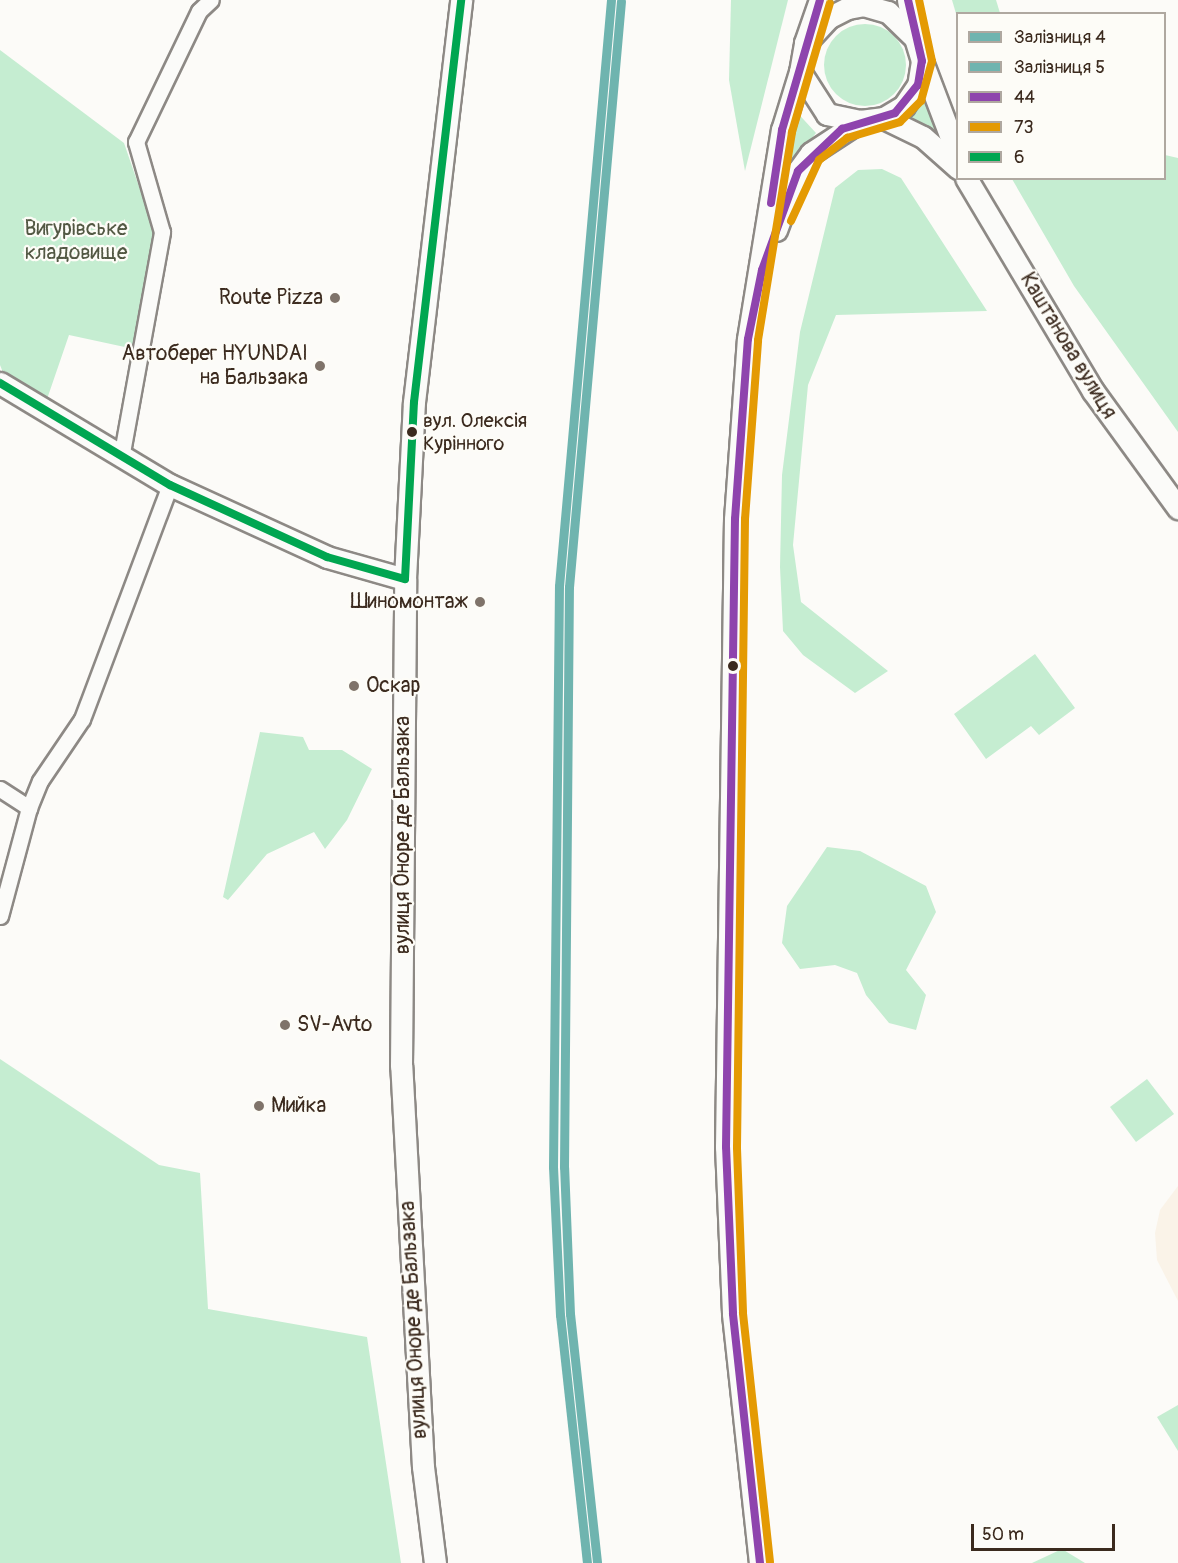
<!DOCTYPE html>
<html>
<head>
<meta charset="utf-8">
<style>
	body { margin:0 }
	#map { position:relative; width:1178px; height:1563px; overflow:hidden; background:#fcfbf8; font-family:Pangolin,sans-serif }
	div>[style] { position:absolute }
	[style*='--x'] { left:calc(var(--x)*1px); top:calc(var(--y)*1px); width:calc(var(--w)*1px); rotate:calc(var(--a)*1deg) }
	.built>* { inset:0; background:#faf3e8 }
	.green>* { inset:0; background:#c5edd1 }
	.round { border-radius:50% }
	.roads { filter:drop-shadow(2px 0 #8d8985) drop-shadow(-2px 0 #8d8985) drop-shadow(0 2px #8d8985) drop-shadow(0 -2px #8d8985) }
	.street>* { height:15px; margin:-7.5px; padding:0 7.5px; transform-origin:7.5px; border-radius:7.5px; background:#fbfbf9 }
	.secondary>* { height:21px; margin:-10.5px; padding:0 10.5px; transform-origin:10.5px; border-radius:10.5px; background:#fbfbf9 }
	.bus-1>* { height:8px; margin:-4px; padding:0 4px; transform-origin:4px; border-radius:4px; background:#8e44ad }
	.bus-2>* { height:8px; margin:-4px; padding:0 4px; transform-origin:4px; border-radius:4px; background:#e49a03 }
	.bus-3>* { height:8px; margin:-4px; padding:0 4px; transform-origin:4px; border-radius:4px; background:#00a651 }
	.rail-1>* { height:9px; margin:-4.5px; padding:0 4.5px; transform-origin:4.5px; border-radius:4.5px; background:#6fb4af }
	.rail-2>* { height:9px; margin:-4.5px; padding:0 4.5px; transform-origin:4.5px; border-radius:4.5px; background:#6fb4af }
	.dots>* { width:16px; height:16px; translate:-50% -50%; box-sizing:border-box; border:3px solid #fdfcf7; border-radius:50% }
	span { translate:-50% -50%; white-space:nowrap; text-align:center; line-height:1.15; -webkit-text-stroke:4.5px #fdfcf7; paint-order:stroke }
	.bus-label { font-size:20px; color:#3b2a1e }
	.left { translate:0 -50%; text-align:left }
	.park-label { font-size:21px; color:#525843 }
	.poi-label { font-size:21px; color:#3b2a1e }
	.right { translate:-100% -50%; text-align:right }
	.street-label { font-size:21px; color:#3b2a1e }
	.legend { position:absolute; left:956px; top:12px; width:210px; height:168px; box-sizing:border-box; background:#fdfcf7; border:2px solid #afa8a0; margin:0; padding:8px 10px; list-style:none; font-size:18px; color:#3b2a1e }
	.legend li { display:flex; align-items:center; gap:12px; height:30px }
	.legend b { width:30px; border:2px solid #afa8a0 }
	.scale { position:absolute; left:971px; top:1524px; width:144px; height:27px; box-sizing:border-box; border:3px solid #3b2a1e; border-top:0; padding-left:8px; font-size:18px; line-height:21px; white-space:nowrap; color:#3b2a1e; -webkit-text-stroke:4px #fdfcf7; paint-order:stroke }
</style>
</head>
<body>
<div id="map">
	<div class="built">
		<i style="clip-path:polygon(1178px 1186px,1178px 1301px,1157px 1260px,1155px 1233px,1160px 1210px)"></i>
	</div>
	<div class="green">
		<i style="clip-path:polygon(731px 0,788px 0,745px 171px,729px 80px)"></i>
		<i style="clip-path:polygon(952px 0,996px 0,1000px 13px,957px 17px)"></i>
		<i class="round" style="left:824px;top:24px;width:82px;height:82px"></i>
		<i style="clip-path:polygon(0 50px,124px 143px,155px 233px,134px 349px,69px 335px,46px 402px,4px 375px,0 365px)"></i>
		<i style="clip-path:polygon(925px 93px,944px 142px,908px 116px)"></i>
		<i style="clip-path:polygon(793px 108px,816px 133px,790px 165px,779px 195px)"></i>
		<i style="clip-path:polygon(1165px 155px,1178px 158px,1178px 432px,1074px 286px,1012px 179px,1164px 178px)"></i>
		<i style="clip-path:polygon(858px 170px,882px 169px,901px 178px,987px 311px,836px 315px,808px 385px,793px 545px,801px 602px,888px 671px,855px 693px,803px 655px,783px 631px,780px 567px,782px 475px,800px 332px,835px 188px)"></i>
		<i style="clip-path:polygon(1035px 654px,1075px 708px,1039px 735px,1031px 726px,986px 759px,954px 714px)"></i>
		<i style="clip-path:polygon(260px 732px,303px 737px,309px 750px,342px 750px,372px 769px,347px 820px,325px 849px,314px 832px,267px 854px,228px 900px,223px 897px)"></i>
		<i style="clip-path:polygon(827px 847px,860px 851px,926px 886px,936px 912px,906px 970px,926px 995px,916px 1030px,889px 1023px,866px 995px,857px 973px,835px 965px,800px 969px,782px 943px,787px 906px)"></i>
		<i style="clip-path:polygon(0 1059px,159px 1165px,200px 1173px,208px 1309px,367px 1337px,401px 1563px,0 1563px)"></i>
		<i style="clip-path:polygon(1147px 1079px,1174px 1114px,1136px 1142px,1110px 1107px)"></i>
		<i style="clip-path:polygon(1178px 1405px,1178px 1451px,1157px 1417px)"></i>
		<i style="clip-path:polygon(1062px 1549px,1085px 1563px,1032px 1563px)"></i>
	</div>
	<div class="roads">
		<div class="street">
			<i style="--x:121;--y:458;--w:230;--a:-79.7"></i>
			<i style="--x:162;--y:232;--w:94;--a:-106.1"></i>
			<i style="--x:136;--y:142;--w:145;--a:-64.3"></i>
			<i style="--x:199;--y:11;--w:16;--a:-43"></i>
			<i style="--x:0;--y:789;--w:35;--a:33"></i>
			<i style="--x:29;--y:808;--w:29;--a:-68"></i>
			<i style="--x:40;--y:781;--w:75;--a:-55.9"></i>
			<i style="--x:82;--y:719;--w:250;--a:-69.4"></i>
			<i style="--x:0;--y:916;--w:112;--a:-75"></i>
		</div>
		<div class="secondary">
			<i style="--x:908;--y:0;--w:36;--a:79"></i>
			<i style="--x:805;--y:43;--w:34;--a:-47"></i>
			<i style="--x:828;--y:18;--w:22;--a:-27"></i>
			<i style="--x:848;--y:8;--w:15;--a:-11"></i>
			<i style="--x:863;--y:5;--w:26;--a:16"></i>
			<i style="--x:888;--y:12;--w:37;--a:44"></i>
			<i style="--x:915;--y:38;--w:24;--a:73"></i>
			<i style="--x:922;--y:61;--w:24;--a:99"></i>
			<i style="--x:918;--y:85;--w:25;--a:124"></i>
			<i style="--x:904;--y:106;--w:23;--a:149"></i>
			<i style="--x:884;--y:118;--w:24;--a:173"></i>
			<i style="--x:860;--y:121;--w:34;--a:-168"></i>
			<i style="--x:827;--y:114;--w:50;--a:-122.7"></i>
			<i style="--x:800;--y:72;--w:29;--a:-80"></i>
			<i style="--x:805;--y:43;--w:46;--a:-70.8"></i>
			<i style="--x:923;--y:64;--w:98;--a:69.2"></i>
			<i style="--x:884;--y:118;--w:43;--a:26"></i>
			<i style="--x:923;--y:137;--w:47;--a:41.5"></i>
			<i style="--x:966;--y:178;--w:248;--a:59.2"></i>
			<i style="--x:1093;--y:391;--w:145;--a:54"></i>
			<i style="--x:776;--y:230;--w:63;--a:-69.6"></i>
			<i style="--x:798;--y:171;--w:22;--a:-54"></i>
			<i style="--x:811;--y:153;--w:59;--a:-33.1"></i>
			<i style="--x:0;--y:383;--w:198;--a:31"></i>
			<i style="--x:170;--y:485;--w:173;--a:24.6"></i>
			<i style="--x:327;--y:557;--w:81;--a:15.8"></i>
			<i style="--x:435;--y:1563;--w:97;--a:-97.1"></i>
			<i style="--x:423;--y:1467;--w:402;--a:-93.1"></i>
			<i style="--x:401;--y:1066;--w:487;--a:-89.5"></i>
			<i style="--x:405;--y:579;--w:177;--a:-87.1"></i>
			<i style="--x:414;--y:402;--w:405;--a:-83.3"></i>
			<i style="--x:760;--y:1563;--w:251;--a:-96.2"></i>
			<i style="--x:733;--y:1313;--w:166;--a:-92.4"></i>
			<i style="--x:726;--y:1147;--w:628;--a:-89.18"></i>
			<i style="--x:735;--y:519;--w:180;--a:-85.9"></i>
			<i style="--x:748;--y:339;--w:212;--a:-80.8"></i>
			<i style="--x:782;--y:130;--w:61;--a:-72.8"></i>
		</div>
	</div>
	<div class="bus-1">
		<i style="--x:771;--y:203;--w:74;--a:-81.4"></i>
		<i style="--x:782;--y:130;--w:135;--a:-73.7"></i>
		<i style="--x:760;--y:1563;--w:251;--a:-96.2"></i>
		<i style="--x:733;--y:1313;--w:166;--a:-92.4"></i>
		<i style="--x:726;--y:1147;--w:628;--a:-89.18"></i>
		<i style="--x:735;--y:519;--w:180;--a:-85.9"></i>
		<i style="--x:748;--y:339;--w:70;--a:-78.5"></i>
		<i style="--x:762;--y:270;--w:105;--a:-70"></i>
		<i style="--x:798;--y:171;--w:61;--a:-43.7"></i>
		<i style="--x:842;--y:129;--w:55;--a:-16.8"></i>
		<i style="--x:895;--y:113;--w:36;--a:-51"></i>
		<i style="--x:918;--y:85;--w:24;--a:-81"></i>
		<i style="--x:922;--y:61;--w:63;--a:-102.9"></i>
	</div>
	<div class="bus-2">
		<i style="--x:791;--y:221;--w:67;--a:-65.3"></i>
		<i style="--x:819;--y:160;--w:36;--a:-38"></i>
		<i style="--x:847;--y:138;--w:55;--a:-16.8"></i>
		<i style="--x:900;--y:122;--w:30;--a:-45"></i>
		<i style="--x:921;--y:101;--w:41;--a:-74.6"></i>
		<i style="--x:932;--y:61;--w:62;--a:-102"></i>
		<i style="--x:770;--y:1562;--w:251;--a:-96.2"></i>
		<i style="--x:743;--y:1312;--w:165;--a:-92.1"></i>
		<i style="--x:737;--y:1147;--w:628;--a:-89.27"></i>
		<i style="--x:745;--y:519;--w:179;--a:-85.8"></i>
		<i style="--x:758;--y:340;--w:211;--a:-80.7"></i>
		<i style="--x:792;--y:132;--w:134;--a:-73.6"></i>
	</div>
	<div class="bus-3">
		<i style="--x:0;--y:383;--w:198;--a:31"></i>
		<i style="--x:170;--y:485;--w:173;--a:24.6"></i>
		<i style="--x:327;--y:557;--w:81;--a:15.8"></i>
		<i style="--x:405;--y:579;--w:177;--a:-87.1"></i>
		<i style="--x:414;--y:402;--w:405;--a:-83.3"></i>
	</div>
	<div class="rail-1">
		<i style="--x:587;--y:1563;--w:249;--a:-96.2"></i>
		<i style="--x:560;--y:1315;--w:148;--a:-92.7"></i>
		<i style="--x:553;--y:1167;--w:581;--a:-89.41"></i>
		<i style="--x:559;--y:586;--w:588;--a:-84.93"></i>
	</div>
	<div class="rail-2">
		<i style="--x:597;--y:1562;--w:249;--a:-96.2"></i>
		<i style="--x:570;--y:1314;--w:147;--a:-92.3"></i>
		<i style="--x:564;--y:1167;--w:580;--a:-89.51"></i>
		<i style="--x:569;--y:587;--w:588;--a:-84.93"></i>
	</div>
	<div class="dots">
		<i style="left:335px;top:298px;background:#7f736a"></i>
		<i style="left:320px;top:366px;background:#7f736a"></i>
		<i style="left:412px;top:432px;background:#3b2a1e"></i>
		<i style="left:480px;top:602px;background:#7f736a"></i>
		<i style="left:733px;top:666px;background:#3b2a1e"></i>
		<i style="left:354px;top:686px;background:#7f736a"></i>
		<i style="left:285px;top:1025px;background:#7f736a"></i>
		<i style="left:259px;top:1106px;background:#7f736a"></i>
	</div>
	<div class="bus-label">
		<span class="left" style="left:423px;top:432px">вул. Олексія<br>Курінного</span>
	</div>
	<div class="park-label">
		<span style="left:76px;top:241px">Вигурівське<br>кладовище</span>
	</div>
	<div class="poi-label">
		<span class="right" style="left:323px;top:298px">Route Pizza</span>
		<span class="right" style="left:308px;top:366px">Автоберег HYUNDAI<br>на Бальзака</span>
		<span class="right" style="left:468px;top:602px">Шиномонтаж</span>
		<span class="left" style="left:366px;top:686px">Оскар</span>
		<span class="left" style="left:297px;top:1025px">SV-Avto</span>
		<span class="left" style="left:271px;top:1106px">Мийка</span>
	</div>
	<div class="street-label">
		<span style="left:1068px;top:346px;rotate:59deg">Каштанова вулиця</span>
		<span style="left:403px;top:835px;rotate:-90deg">вулиця Оноре де Бальзака</span>
		<span style="left:414px;top:1320px;rotate:-93deg">вулиця Оноре де Бальзака</span>
	</div>
	<ul class="legend">
	<li><b style="height:8px;background:#6fb4af"></b>Залізниця 4</li>
	<li><b style="height:8px;background:#6fb4af"></b>Залізниця 5</li>
	<li><b style="height:8px;background:#8e44ad"></b>44</li>
	<li><b style="height:8px;background:#e49a03"></b>73</li>
	<li><b style="height:8px;background:#00a651"></b>6</li>
	</ul>
	<div class="scale">50 m</div>
</div>
</body>
</html>
